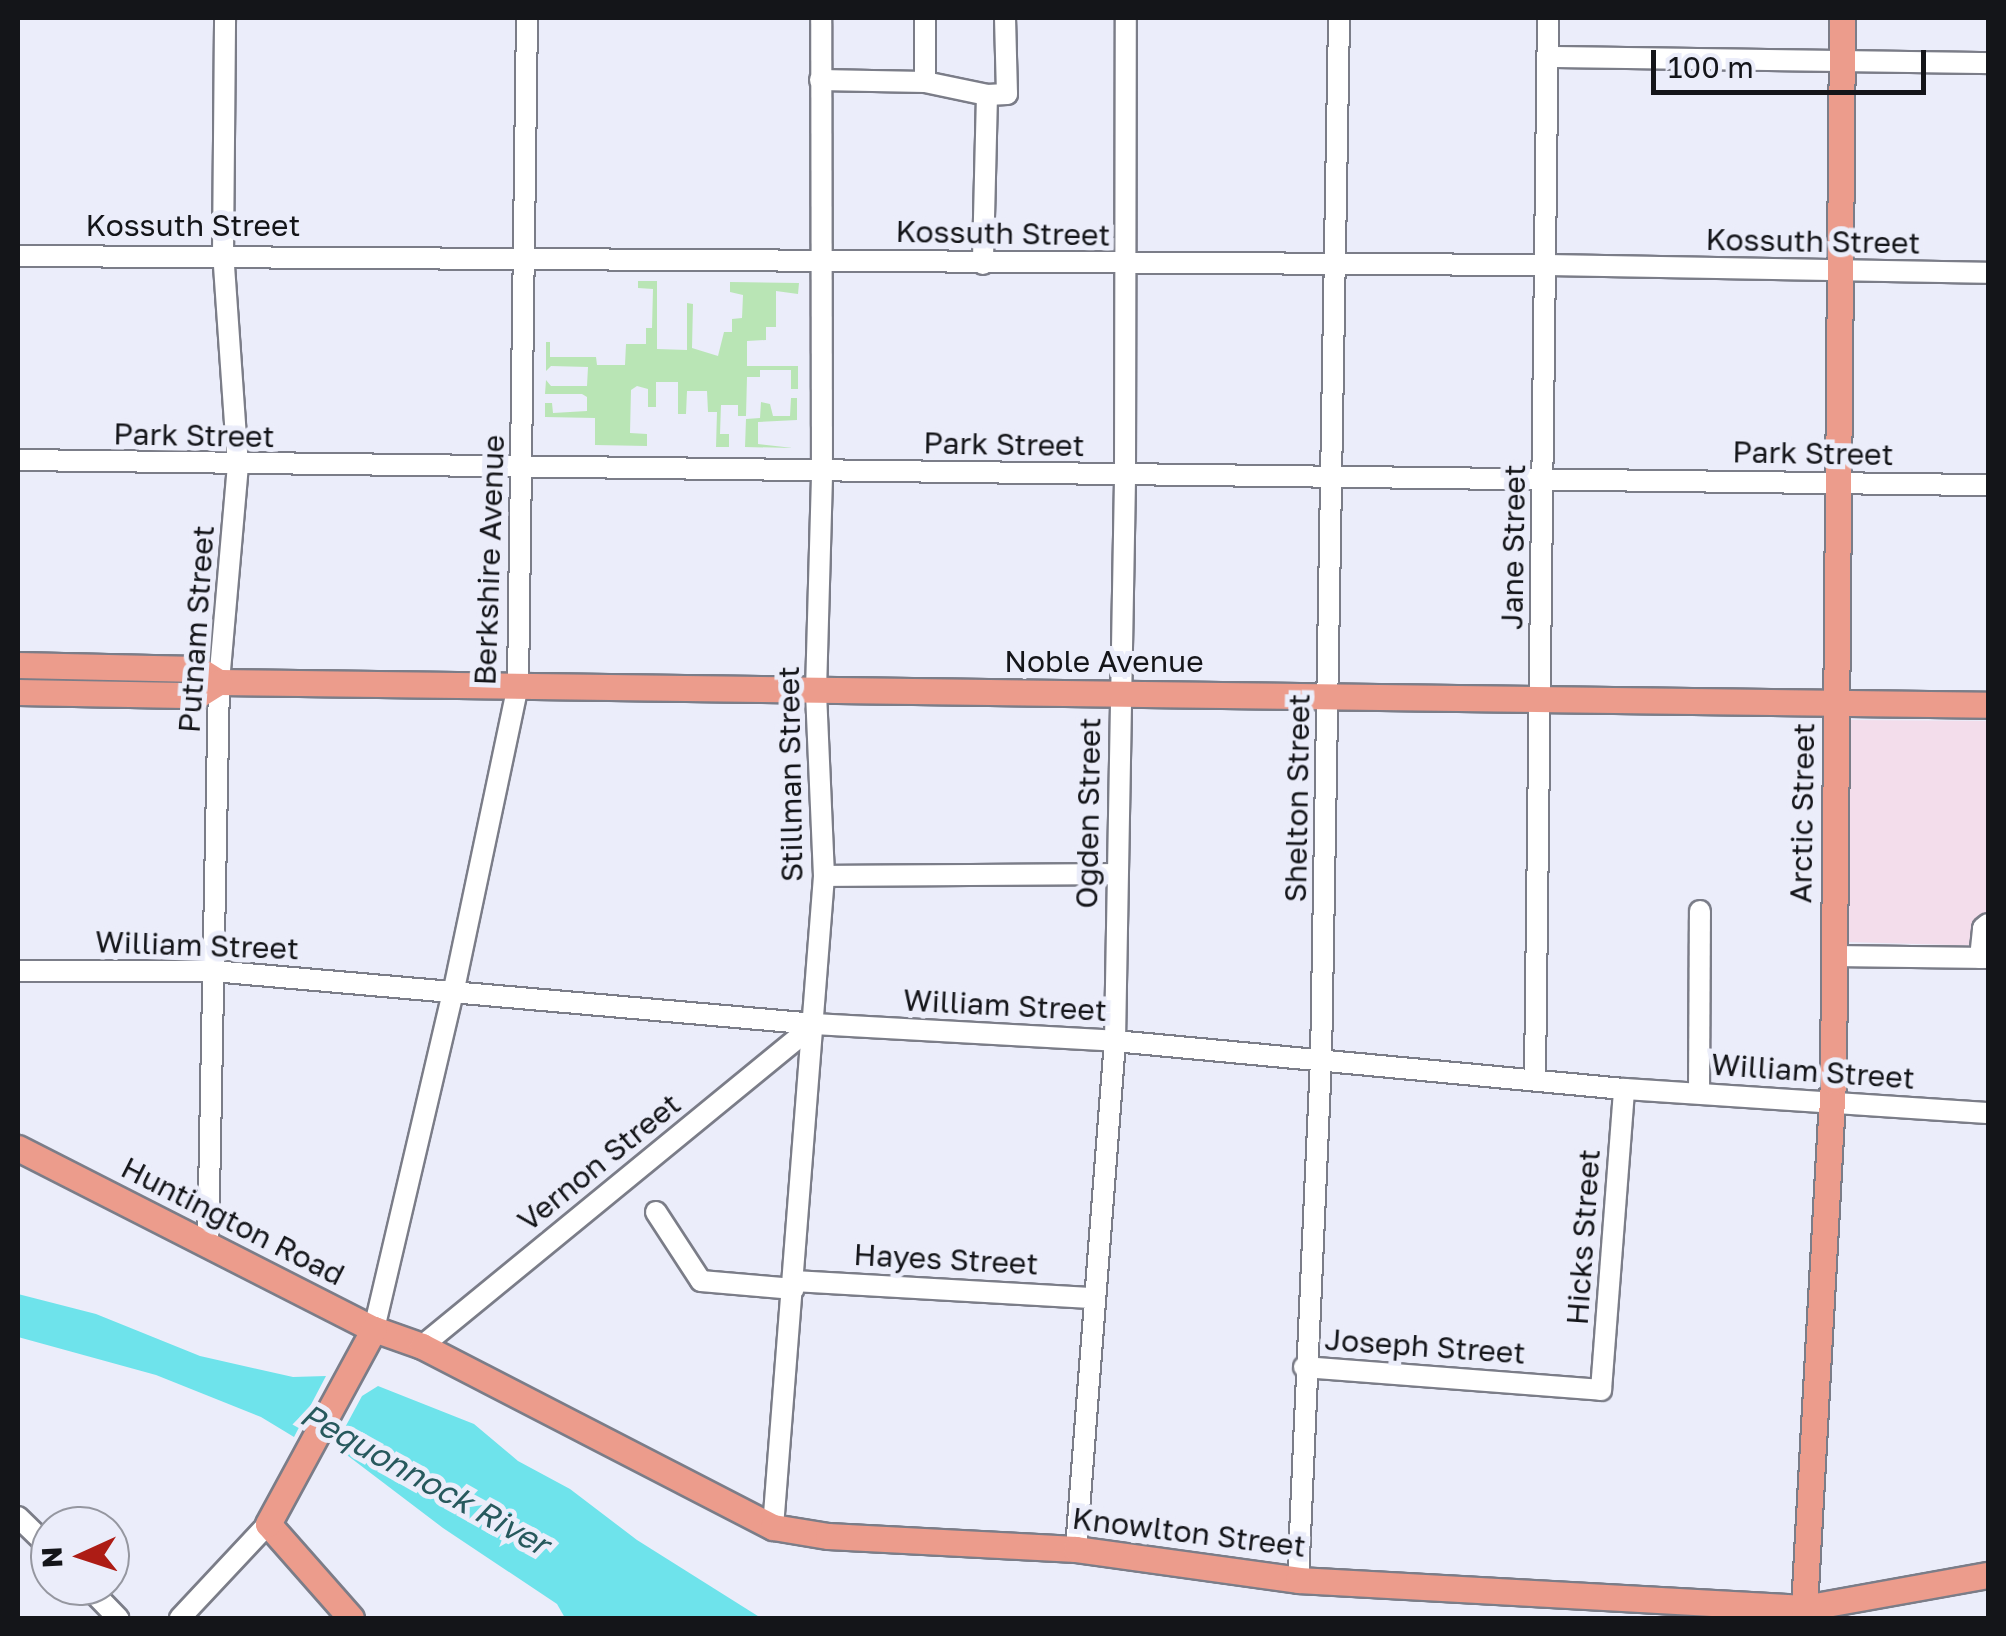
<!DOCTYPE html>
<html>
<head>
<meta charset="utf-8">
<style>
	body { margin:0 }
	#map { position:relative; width:2006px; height:1636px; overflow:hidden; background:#ebedfa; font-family:"Golos Text",sans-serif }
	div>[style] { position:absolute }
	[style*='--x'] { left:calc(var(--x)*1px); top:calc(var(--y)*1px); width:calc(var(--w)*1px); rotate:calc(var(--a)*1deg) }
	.education>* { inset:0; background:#f3ddeb }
	.green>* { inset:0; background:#b9e5b5 }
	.water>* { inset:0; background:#6ee3eb }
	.roads { filter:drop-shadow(2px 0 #7b7d88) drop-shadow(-2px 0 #7b7d88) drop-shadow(0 2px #7b7d88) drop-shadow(0 -2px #7b7d88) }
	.minor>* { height:20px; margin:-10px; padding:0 10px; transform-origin:10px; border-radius:10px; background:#fff }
	.major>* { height:25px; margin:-12.5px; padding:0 12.5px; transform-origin:12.5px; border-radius:12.5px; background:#ec9c8c }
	span { translate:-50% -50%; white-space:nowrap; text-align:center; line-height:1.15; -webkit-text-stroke:10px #ebedfa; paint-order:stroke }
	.street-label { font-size:30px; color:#141519 }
	.water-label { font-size:32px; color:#27595d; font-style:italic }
	.frame { position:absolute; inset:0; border:20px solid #141519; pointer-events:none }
	.north { position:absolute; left:30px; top:1506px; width:100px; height:100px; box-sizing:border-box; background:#ebedfa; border:2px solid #9597a0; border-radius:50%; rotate:267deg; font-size:28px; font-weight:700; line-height:40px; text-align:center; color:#141519 }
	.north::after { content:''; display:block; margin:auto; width:35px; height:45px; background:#ad1c15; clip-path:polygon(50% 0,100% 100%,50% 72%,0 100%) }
	.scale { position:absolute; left:1651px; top:50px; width:275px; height:45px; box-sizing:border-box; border:5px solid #141519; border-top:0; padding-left:12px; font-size:30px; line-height:35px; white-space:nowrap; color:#141519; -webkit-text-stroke:8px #ebedfa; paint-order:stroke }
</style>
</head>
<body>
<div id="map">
	<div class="education">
		<i style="clip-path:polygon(1851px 720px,1988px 721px,1988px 946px,1847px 942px)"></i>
	</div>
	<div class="green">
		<i style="clip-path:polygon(638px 281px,657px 281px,657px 349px,687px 350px,687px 303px,693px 304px,692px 348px,718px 356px,724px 332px,732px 332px,732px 319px,742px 318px,743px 295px,730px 292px,730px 282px,799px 283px,798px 294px,776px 291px,776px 327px,766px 327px,766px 340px,747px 341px,747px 366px,798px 366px,798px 389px,791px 389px,791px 370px,760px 370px,760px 377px,747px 377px,746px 416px,738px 416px,738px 405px,721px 405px,720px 434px,729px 434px,729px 447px,716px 447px,717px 412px,708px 412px,707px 391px,687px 391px,686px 414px,678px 414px,678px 382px,656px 382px,656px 407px,648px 407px,648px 389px,637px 386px,631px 390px,630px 433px,647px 434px,647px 446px,595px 445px,595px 418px,545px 417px,545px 403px,552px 403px,553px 413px,587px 411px,587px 397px,582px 394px,545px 394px,546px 380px,551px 386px,587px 386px,588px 367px,551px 366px,546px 371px,546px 342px,550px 342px,550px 357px,596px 357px,597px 365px,625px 365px,626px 344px,646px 344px,646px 328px,652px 328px,653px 289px,638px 288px)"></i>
		<i style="clip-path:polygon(791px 398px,797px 398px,797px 420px,758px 422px,758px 444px,793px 448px,745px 447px,746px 419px,760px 418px,761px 402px,770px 404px,773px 416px,790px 416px)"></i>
	</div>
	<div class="water">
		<i style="clip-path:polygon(18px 1294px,96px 1314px,200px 1356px,293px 1377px,326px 1376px,294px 1437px,261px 1417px,156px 1375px,18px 1337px)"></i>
		<i style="clip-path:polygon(378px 1386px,474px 1424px,518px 1461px,570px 1489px,637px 1540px,761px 1618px,565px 1618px,557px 1604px,443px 1528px,335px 1446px,362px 1396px)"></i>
	</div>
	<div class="roads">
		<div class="minor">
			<i style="--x:925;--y:18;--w:64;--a:90"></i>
			<i style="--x:1548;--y:57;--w:440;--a:0.8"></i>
			<i style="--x:820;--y:80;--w:105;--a:1.1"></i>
			<i style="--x:925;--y:82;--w:63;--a:11.8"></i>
			<i style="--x:987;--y:95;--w:169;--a:91.4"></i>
			<i style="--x:987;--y:95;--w:20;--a:-3"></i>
			<i style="--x:1007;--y:94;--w:76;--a:-91.5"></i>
			<i style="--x:18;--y:256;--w:1526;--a:0.34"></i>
			<i style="--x:1544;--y:265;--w:444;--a:1"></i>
			<i style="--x:18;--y:460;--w:1970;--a:0.73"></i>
			<i style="--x:824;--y:876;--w:292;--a:-0.4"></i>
			<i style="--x:1834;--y:956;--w:154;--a:0.7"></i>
			<i style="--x:1980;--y:958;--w:30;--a:-84"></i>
			<i style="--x:1983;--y:928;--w:6;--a:-39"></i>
			<i style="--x:18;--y:971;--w:195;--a:0"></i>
			<i style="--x:213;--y:971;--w:604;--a:5.03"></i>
			<i style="--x:815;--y:1024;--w:300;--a:3.2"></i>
			<i style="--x:1115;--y:1041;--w:511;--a:5.39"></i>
			<i style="--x:1624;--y:1089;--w:365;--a:3.8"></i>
			<i style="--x:1535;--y:1077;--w:1059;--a:-89.3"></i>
			<i style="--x:1699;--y:1093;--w:182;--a:-89.7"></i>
			<i style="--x:656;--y:1212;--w:82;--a:56.9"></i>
			<i style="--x:701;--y:1281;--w:93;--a:4.9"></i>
			<i style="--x:208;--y:1245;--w:563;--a:-88.88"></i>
			<i style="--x:219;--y:682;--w:217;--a:-85"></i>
			<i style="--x:238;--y:466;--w:213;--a:-94"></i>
			<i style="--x:223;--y:254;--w:236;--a:-89.5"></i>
			<i style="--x:795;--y:1281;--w:299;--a:3.3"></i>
			<i style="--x:374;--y:1329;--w:349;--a:-76.8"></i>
			<i style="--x:454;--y:989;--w:310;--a:-78.1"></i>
			<i style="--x:518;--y:686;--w:668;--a:-89.23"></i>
			<i style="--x:422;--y:1346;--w:508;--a:-39.33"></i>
			<i style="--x:1304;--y:1367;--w:298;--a:4.4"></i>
			<i style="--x:1601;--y:1390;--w:302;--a:-85.6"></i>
			<i style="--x:18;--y:1517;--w:45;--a:44.1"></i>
			<i style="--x:773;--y:1527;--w:653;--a:-85.52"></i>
			<i style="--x:824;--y:876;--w:185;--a:-92.5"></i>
			<i style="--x:816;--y:691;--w:221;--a:-88.4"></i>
			<i style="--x:822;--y:470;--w:452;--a:-90.1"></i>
			<i style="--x:1076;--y:1549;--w:509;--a:-85.61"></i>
			<i style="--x:1115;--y:1041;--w:564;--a:-88.98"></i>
			<i style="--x:1125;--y:477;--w:459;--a:-89.9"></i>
			<i style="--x:1298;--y:1580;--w:521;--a:-87.47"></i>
			<i style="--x:1321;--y:1060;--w:1042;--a:-89.01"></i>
			<i style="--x:87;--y:1586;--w:45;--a:45.9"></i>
			<i style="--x:180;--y:1618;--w:129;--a:-46.9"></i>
		</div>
		<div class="major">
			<i style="--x:18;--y:665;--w:180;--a:1.3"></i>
			<i style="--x:198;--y:669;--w:25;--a:32"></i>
			<i style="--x:219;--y:682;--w:1769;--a:0.74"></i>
			<i style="--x:18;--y:692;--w:180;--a:1"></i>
			<i style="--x:198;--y:695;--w:25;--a:-32"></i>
			<i style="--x:18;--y:1148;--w:399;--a:27"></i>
			<i style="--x:374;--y:1329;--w:51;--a:19.5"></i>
			<i style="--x:422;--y:1346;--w:395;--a:27.3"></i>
			<i style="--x:773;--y:1527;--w:56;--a:9.3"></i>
			<i style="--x:828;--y:1536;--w:248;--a:3"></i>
			<i style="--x:1076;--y:1549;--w:224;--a:7.9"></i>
			<i style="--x:1298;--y:1580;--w:507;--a:3.17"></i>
			<i style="--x:1804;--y:1608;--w:187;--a:-10.2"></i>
			<i style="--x:1804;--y:1608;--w:528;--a:-86.85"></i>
			<i style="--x:1833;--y:1081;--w:1063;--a:-89.51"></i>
			<i style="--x:351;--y:1618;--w:125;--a:-131.4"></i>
			<i style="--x:268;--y:1524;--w:222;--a:-61.5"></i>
		</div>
	</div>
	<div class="street-label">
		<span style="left:193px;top:225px">Kossuth Street</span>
		<span style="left:1003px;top:233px;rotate:1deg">Kossuth Street</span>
		<span style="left:1813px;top:241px;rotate:1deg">Kossuth Street</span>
		<span style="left:194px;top:435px;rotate:1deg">Park Street</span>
		<span style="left:1004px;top:444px;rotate:1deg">Park Street</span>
		<span style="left:1813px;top:453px;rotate:1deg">Park Street</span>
		<span style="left:1513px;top:547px;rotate:-89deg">Jane Street</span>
		<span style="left:489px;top:560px;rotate:-88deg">Berkshire Avenue</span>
		<span style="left:196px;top:629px;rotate:-86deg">Putnam Street</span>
		<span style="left:1104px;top:661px">Noble Avenue</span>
		<span style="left:790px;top:774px;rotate:-91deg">Stillman Street</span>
		<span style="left:1297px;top:798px;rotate:-89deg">Shelton Street</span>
		<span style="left:1088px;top:813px;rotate:-89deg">Ogden Street</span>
		<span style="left:1802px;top:813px;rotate:-89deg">Arctic Street</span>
		<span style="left:197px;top:945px;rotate:2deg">William Street</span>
		<span style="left:1005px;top:1005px;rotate:3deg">William Street</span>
		<span style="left:1813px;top:1071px;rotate:4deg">William Street</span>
		<span style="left:599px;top:1162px;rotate:-39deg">Vernon Street</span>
		<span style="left:233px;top:1221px;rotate:27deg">Huntington Road</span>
		<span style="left:1583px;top:1237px;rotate:-86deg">Hicks Street</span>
		<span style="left:946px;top:1259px;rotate:3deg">Hayes Street</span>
		<span style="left:1425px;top:1346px;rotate:4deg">Joseph Street</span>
		<span style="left:1189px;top:1532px;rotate:7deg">Knowlton Street</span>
	</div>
	<div class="water-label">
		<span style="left:425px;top:1479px;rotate:29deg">Pequonnock River</span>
	</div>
	<div class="frame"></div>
	<div class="north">N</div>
	<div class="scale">100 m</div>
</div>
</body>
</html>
